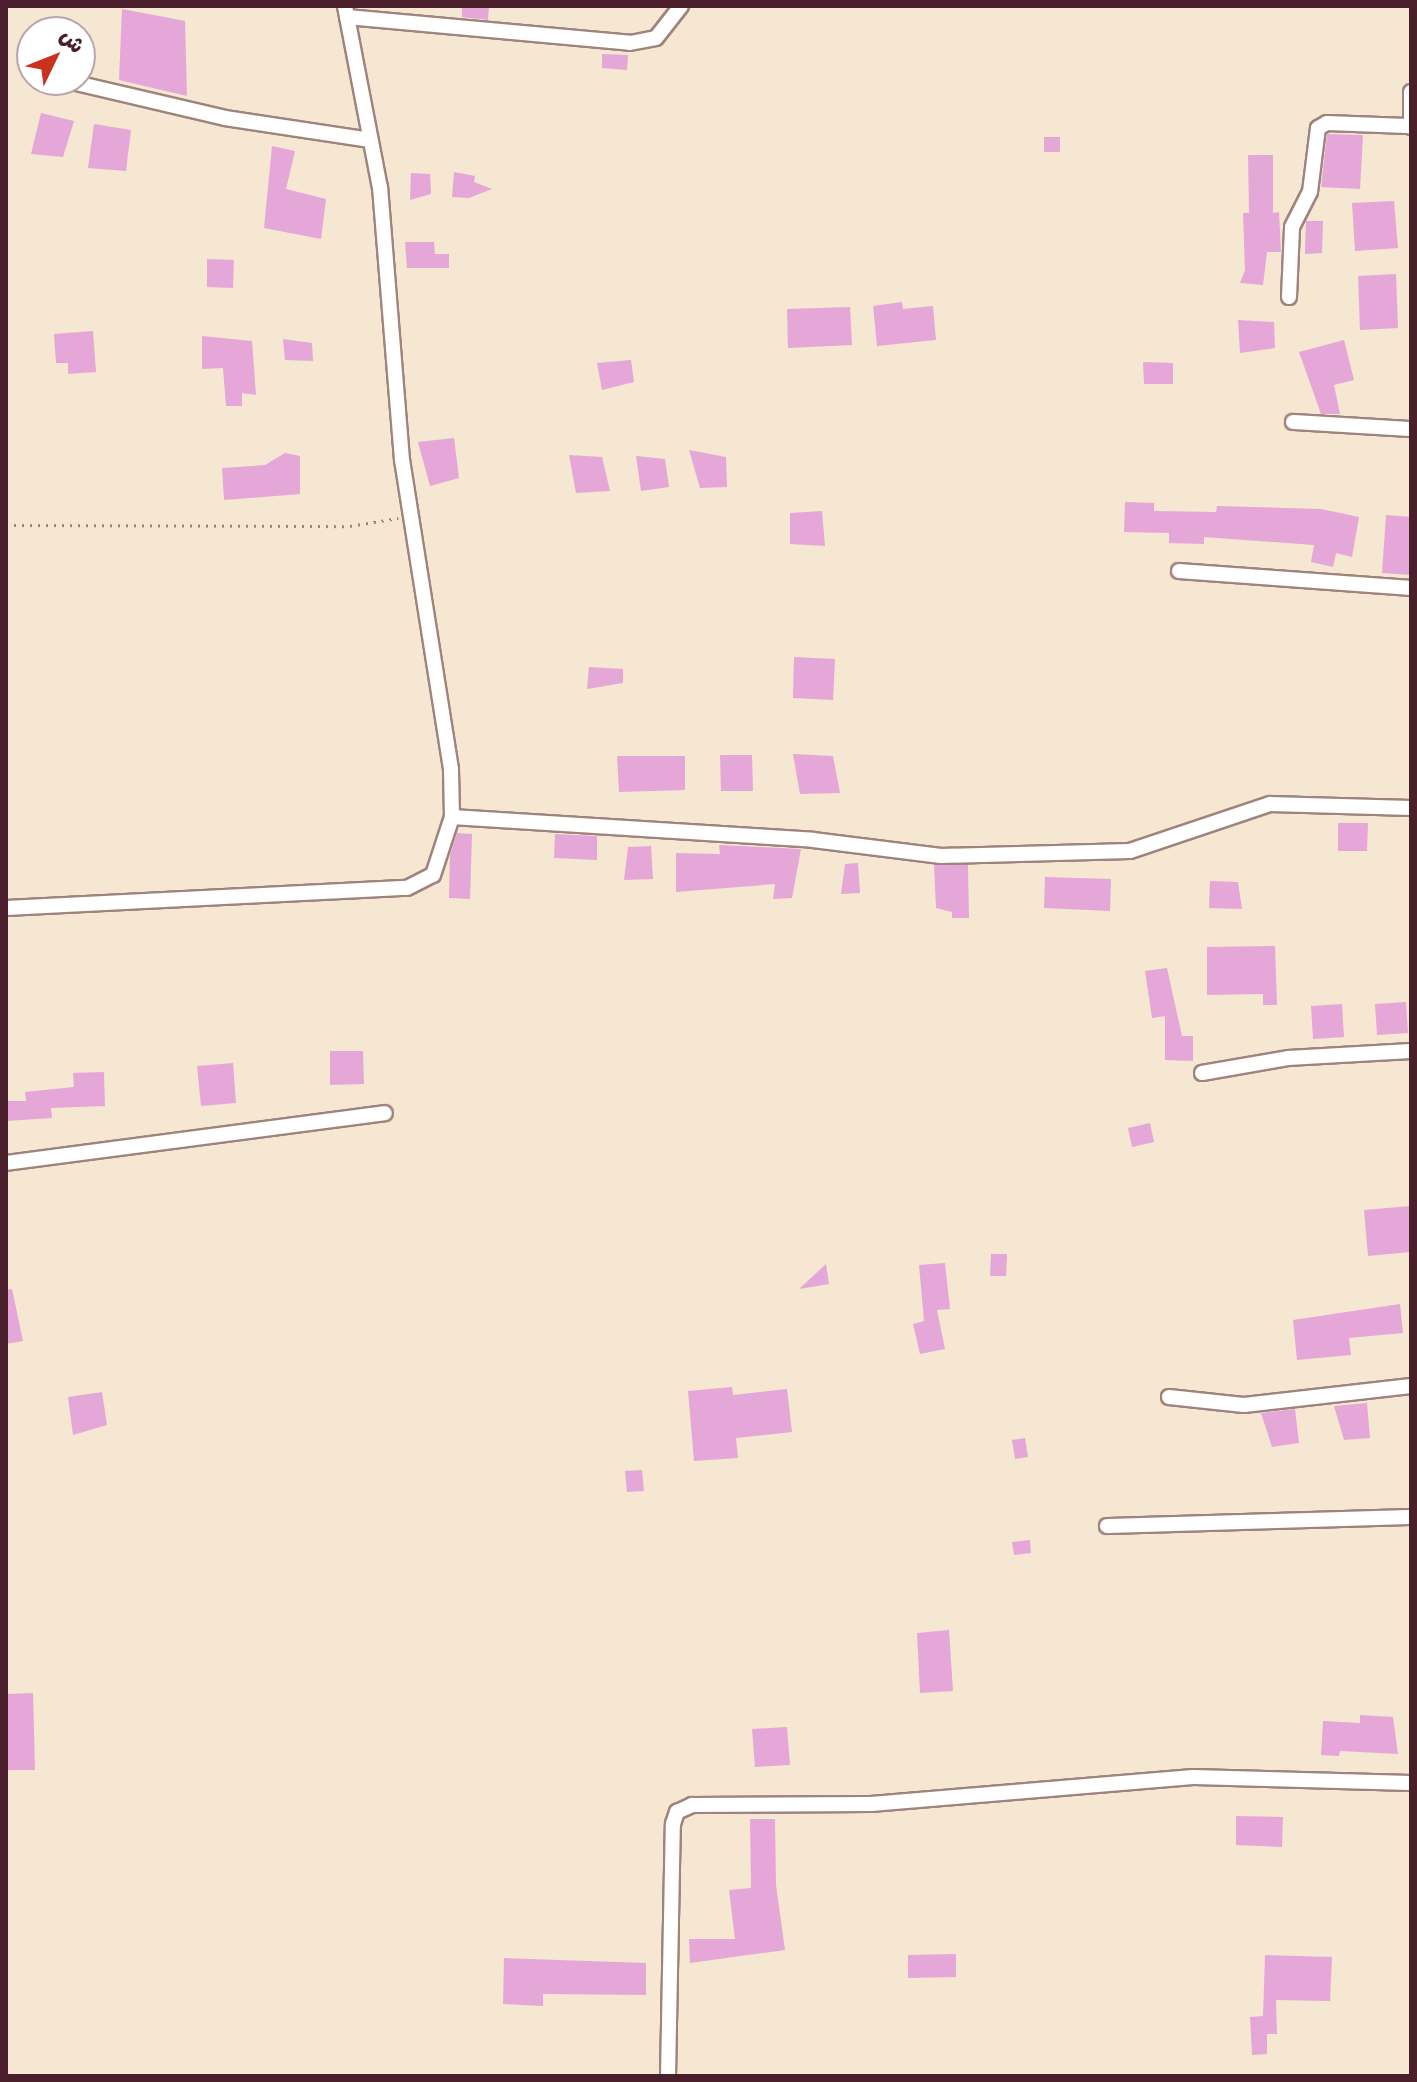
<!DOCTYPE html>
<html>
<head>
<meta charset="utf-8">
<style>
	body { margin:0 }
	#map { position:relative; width:1417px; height:2082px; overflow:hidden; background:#f5e7d1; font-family:Caveat,"Playpen Sans Arabic",sans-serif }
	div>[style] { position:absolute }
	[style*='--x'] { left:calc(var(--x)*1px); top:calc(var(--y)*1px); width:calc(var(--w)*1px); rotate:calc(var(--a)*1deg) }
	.building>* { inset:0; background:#e5a7d7 }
	.path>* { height:3px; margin-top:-1.5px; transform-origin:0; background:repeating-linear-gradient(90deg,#a0837e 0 2px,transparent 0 8px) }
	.roads { filter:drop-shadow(2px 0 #a0837e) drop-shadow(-2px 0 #a0837e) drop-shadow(0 2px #a0837e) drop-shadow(0 -2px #a0837e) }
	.minor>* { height:14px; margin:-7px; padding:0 7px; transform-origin:7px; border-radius:7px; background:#fff }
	span { translate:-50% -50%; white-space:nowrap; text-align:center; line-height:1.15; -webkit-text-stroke:6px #fff; paint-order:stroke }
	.frame { position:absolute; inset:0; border:8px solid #4a1f2b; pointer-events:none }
	.north { position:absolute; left:16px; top:16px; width:80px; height:80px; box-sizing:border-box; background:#fff; border:2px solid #b7a5aa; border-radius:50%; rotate:47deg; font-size:22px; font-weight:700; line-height:32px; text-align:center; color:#4a1f2b }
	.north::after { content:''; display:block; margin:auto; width:28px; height:36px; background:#c8321e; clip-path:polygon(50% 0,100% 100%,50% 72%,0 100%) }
</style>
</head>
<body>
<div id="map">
	<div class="building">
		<i style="clip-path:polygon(462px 6px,489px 6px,488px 20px,462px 17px)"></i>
		<i style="clip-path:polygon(122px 9px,185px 21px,187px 96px,119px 80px)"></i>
		<i style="clip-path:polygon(602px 54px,628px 55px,627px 70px,602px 68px)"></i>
		<i style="clip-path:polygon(41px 113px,74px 121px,63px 157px,31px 154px)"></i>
		<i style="clip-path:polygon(94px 124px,131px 130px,126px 171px,88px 168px)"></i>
		<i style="clip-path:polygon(1327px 134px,1363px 135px,1360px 189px,1321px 187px)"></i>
		<i style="clip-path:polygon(1044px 137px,1060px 137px,1060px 152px,1044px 152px)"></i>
		<i style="clip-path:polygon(272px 146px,295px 151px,286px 189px,326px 199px,321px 239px,264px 228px)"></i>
		<i style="clip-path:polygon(1248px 155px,1273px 155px,1273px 213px,1279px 212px,1281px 252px,1267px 252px,1263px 285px,1240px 283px,1245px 270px,1243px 213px,1249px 213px)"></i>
		<i style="clip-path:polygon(454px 172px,475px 176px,474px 182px,492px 189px,469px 198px,452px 197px)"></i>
		<i style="clip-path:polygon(411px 173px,430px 174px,431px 194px,410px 200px)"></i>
		<i style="clip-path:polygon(1394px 201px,1398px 248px,1355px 251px,1352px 203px)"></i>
		<i style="clip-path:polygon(1306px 221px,1323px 221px,1322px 253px,1305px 254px)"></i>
		<i style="clip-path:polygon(405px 242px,434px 242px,435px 254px,449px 254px,449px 268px,407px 268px)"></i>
		<i style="clip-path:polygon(207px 259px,234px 260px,233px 288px,207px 287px)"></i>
		<i style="clip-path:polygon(1396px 274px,1398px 328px,1360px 330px,1358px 276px)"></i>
		<i style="clip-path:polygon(902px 302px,903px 309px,933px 306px,936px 340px,877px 346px,873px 306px)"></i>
		<i style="clip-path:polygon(850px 307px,852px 345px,788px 348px,787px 309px)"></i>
		<i style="clip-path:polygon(1238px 320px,1274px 322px,1275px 348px,1240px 353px)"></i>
		<i style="clip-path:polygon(93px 331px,96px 372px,68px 374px,68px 363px,56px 363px,54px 334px)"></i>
		<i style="clip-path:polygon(202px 336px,252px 341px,256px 395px,242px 393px,242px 406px,226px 406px,223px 368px,202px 369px)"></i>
		<i style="clip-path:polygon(283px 339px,312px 343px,313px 361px,285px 360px)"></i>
		<i style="clip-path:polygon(1344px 340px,1354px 380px,1334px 385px,1340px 414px,1321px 414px,1299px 352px)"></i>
		<i style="clip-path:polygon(631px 360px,634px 382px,602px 390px,597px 363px)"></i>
		<i style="clip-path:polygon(1143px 362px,1173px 363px,1173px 384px,1144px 384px)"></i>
		<i style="clip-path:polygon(454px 438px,459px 478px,430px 486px,418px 442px)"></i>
		<i style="clip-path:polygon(689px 450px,726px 457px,727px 487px,700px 488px)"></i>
		<i style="clip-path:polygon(285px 453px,300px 456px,300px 494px,224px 500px,222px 468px,265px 465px)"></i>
		<i style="clip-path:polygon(569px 455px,602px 457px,610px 491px,576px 493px)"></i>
		<i style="clip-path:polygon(636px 456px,665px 459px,669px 487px,641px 491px)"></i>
		<i style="clip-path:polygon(1125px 502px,1154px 503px,1154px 511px,1216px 512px,1217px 506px,1321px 509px,1359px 517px,1352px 557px,1336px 553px,1333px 567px,1311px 562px,1314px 545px,1204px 537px,1204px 544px,1169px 543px,1169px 533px,1124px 532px)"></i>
		<i style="clip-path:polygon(822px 511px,825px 546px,790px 544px,790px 513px)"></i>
		<i style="clip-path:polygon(1386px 515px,1411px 517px,1411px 575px,1382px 573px)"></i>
		<i style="clip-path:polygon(794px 657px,835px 659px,833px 700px,793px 698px)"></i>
		<i style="clip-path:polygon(589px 667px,623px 669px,623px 683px,587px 689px)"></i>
		<i style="clip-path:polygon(793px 754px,833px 756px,840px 793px,800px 794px)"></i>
		<i style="clip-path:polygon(720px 755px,752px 755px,753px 791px,721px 791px)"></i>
		<i style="clip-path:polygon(617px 756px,685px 756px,685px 790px,619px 792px)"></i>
		<i style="clip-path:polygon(1338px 823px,1368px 823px,1367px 851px,1338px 851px)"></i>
		<i style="clip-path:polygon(457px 833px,472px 834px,470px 899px,449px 898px,450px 855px)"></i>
		<i style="clip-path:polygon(555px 834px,597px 836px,597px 860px,554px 858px)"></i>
		<i style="clip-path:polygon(719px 845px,801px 849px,792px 898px,773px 899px,775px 884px,676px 892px,676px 853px,720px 854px)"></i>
		<i style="clip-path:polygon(651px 846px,653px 879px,624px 880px,628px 847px)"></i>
		<i style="clip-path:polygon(858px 863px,860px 893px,841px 894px,845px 864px)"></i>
		<i style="clip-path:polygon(934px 865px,968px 865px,969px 918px,952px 918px,952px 912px,936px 908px)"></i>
		<i style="clip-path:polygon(1045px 877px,1111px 879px,1110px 911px,1044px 908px)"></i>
		<i style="clip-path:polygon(1210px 881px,1238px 882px,1242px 909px,1209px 908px)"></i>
		<i style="clip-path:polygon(1275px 946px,1277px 1005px,1263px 1005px,1263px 994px,1207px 995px,1207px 947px)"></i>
		<i style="clip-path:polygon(1167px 968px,1182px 1036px,1193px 1036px,1193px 1061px,1165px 1060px,1165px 1016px,1152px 1018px,1145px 971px)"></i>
		<i style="clip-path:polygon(1406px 1002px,1408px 1033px,1377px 1035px,1375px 1004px)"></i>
		<i style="clip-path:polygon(1342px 1004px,1344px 1037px,1313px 1039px,1311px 1006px)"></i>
		<i style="clip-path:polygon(330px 1051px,363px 1051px,364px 1084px,330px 1085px)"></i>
		<i style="clip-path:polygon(233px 1063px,236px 1103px,201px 1106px,197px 1066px)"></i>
		<i style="clip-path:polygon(104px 1072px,105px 1106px,51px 1108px,52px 1118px,6px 1121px,6px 1101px,26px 1101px,25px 1092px,74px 1087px,73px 1073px)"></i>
		<i style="clip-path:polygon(1150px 1123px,1154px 1142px,1132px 1147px,1128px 1128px)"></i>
		<i style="clip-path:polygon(1411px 1206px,1411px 1252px,1368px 1256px,1364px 1210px)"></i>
		<i style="clip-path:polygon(991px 1254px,1007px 1254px,1006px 1276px,990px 1276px)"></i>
		<i style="clip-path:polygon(945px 1263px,950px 1309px,937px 1310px,945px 1349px,920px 1354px,913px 1324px,924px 1321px,919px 1265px)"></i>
		<i style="clip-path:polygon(826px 1264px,829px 1284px,799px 1289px)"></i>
		<i style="clip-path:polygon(12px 1289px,23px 1341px,6px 1344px,6px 1290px)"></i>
		<i style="clip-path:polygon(1400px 1304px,1403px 1333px,1349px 1338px,1351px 1355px,1297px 1360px,1293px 1320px)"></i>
		<i style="clip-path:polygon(732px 1387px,733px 1395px,787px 1389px,792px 1432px,736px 1438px,738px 1458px,694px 1461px,688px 1391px)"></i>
		<i style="clip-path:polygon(102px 1392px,107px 1425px,73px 1435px,68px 1397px)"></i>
		<i style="clip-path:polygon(1367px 1403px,1370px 1438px,1344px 1440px,1334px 1406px)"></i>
		<i style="clip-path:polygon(1295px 1409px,1299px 1443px,1272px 1447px,1261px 1413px)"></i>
		<i style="clip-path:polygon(1025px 1438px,1028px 1457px,1015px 1459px,1012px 1440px)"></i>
		<i style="clip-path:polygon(642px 1470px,644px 1491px,627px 1492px,625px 1471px)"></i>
		<i style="clip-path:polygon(1030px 1540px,1031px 1553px,1014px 1555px,1012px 1542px)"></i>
		<i style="clip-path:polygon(949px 1630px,953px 1691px,920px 1693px,917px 1633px)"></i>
		<i style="clip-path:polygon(33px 1693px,35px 1770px,6px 1770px,6px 1694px)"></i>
		<i style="clip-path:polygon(1360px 1715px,1393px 1717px,1398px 1754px,1340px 1751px,1339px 1756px,1321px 1755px,1323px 1721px,1360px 1723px)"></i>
		<i style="clip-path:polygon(787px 1727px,790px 1765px,755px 1767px,752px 1729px)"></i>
		<i style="clip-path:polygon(1236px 1816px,1283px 1817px,1282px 1847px,1236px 1845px)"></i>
		<i style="clip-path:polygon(750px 1819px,775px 1819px,776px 1885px,785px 1950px,690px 1963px,689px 1939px,735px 1939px,729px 1890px,751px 1888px)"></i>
		<i style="clip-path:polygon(956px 1954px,956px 1977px,908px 1978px,908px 1955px)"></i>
		<i style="clip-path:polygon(1265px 1955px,1332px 1957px,1330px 2001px,1276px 2000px,1277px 2034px,1267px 2034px,1267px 2054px,1252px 2055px,1250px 2017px,1263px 2016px)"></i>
		<i style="clip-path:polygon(504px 1958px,646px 1963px,646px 1995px,543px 1994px,543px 2006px,503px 2004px)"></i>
	</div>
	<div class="path">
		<i style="--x:6;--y:525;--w:344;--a:0.2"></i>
		<i style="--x:350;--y:526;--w:49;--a:-9.5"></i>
	</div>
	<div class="roads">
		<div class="minor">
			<i style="--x:347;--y:17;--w:284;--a:5.2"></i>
			<i style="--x:630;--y:43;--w:26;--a:-11"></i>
			<i style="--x:656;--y:38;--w:41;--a:-52"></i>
			<i style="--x:76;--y:83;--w:153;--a:13.2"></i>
			<i style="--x:225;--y:118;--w:147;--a:8.6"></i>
			<i style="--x:1411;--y:92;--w:35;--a:90"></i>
			<i style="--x:1289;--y:297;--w:70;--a:-87.5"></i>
			<i style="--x:1292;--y:227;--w:39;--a:-63"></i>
			<i style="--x:1310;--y:192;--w:64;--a:-82.9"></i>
			<i style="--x:1318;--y:128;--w:10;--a:-29"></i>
			<i style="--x:1327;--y:123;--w:80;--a:2.1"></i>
			<i style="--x:1293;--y:422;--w:118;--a:3.4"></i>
			<i style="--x:1179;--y:571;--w:233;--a:4.2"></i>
			<i style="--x:452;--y:817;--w:362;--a:3.6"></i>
			<i style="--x:813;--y:840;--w:129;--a:7.1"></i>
			<i style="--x:941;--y:856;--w:189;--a:-1.5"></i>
			<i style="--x:1130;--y:851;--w:148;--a:-18.6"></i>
			<i style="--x:1270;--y:804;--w:141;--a:1.6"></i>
			<i style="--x:6;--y:908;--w:401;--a:-2.9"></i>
			<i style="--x:407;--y:888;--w:29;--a:-27"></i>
			<i style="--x:433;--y:875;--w:61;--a:-71.9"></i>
			<i style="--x:452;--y:817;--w:48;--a:-91.2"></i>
			<i style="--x:451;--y:769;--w:313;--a:-99"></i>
			<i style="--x:402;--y:460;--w:273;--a:-94.6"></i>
			<i style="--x:380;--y:188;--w:185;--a:-100.9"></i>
			<i style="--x:1202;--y:1073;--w:87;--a:-9.9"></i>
			<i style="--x:1288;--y:1058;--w:123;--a:-3.3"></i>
			<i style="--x:6;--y:1163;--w:382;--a:-7.5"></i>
			<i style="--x:1169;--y:1397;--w:75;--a:6.1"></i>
			<i style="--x:1244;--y:1405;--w:168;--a:-6.5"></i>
			<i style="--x:1107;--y:1526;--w:304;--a:-1.7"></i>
			<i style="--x:668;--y:2076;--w:252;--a:-88.9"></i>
			<i style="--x:673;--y:1824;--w:13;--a:-72"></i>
			<i style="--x:677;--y:1812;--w:17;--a:-25"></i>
			<i style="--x:692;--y:1805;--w:179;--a:-0.3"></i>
			<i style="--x:871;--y:1804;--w:323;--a:-4.8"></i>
			<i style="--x:1193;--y:1777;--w:218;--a:1.6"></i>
		</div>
	</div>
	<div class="frame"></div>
	<div class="north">ش</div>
</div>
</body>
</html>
